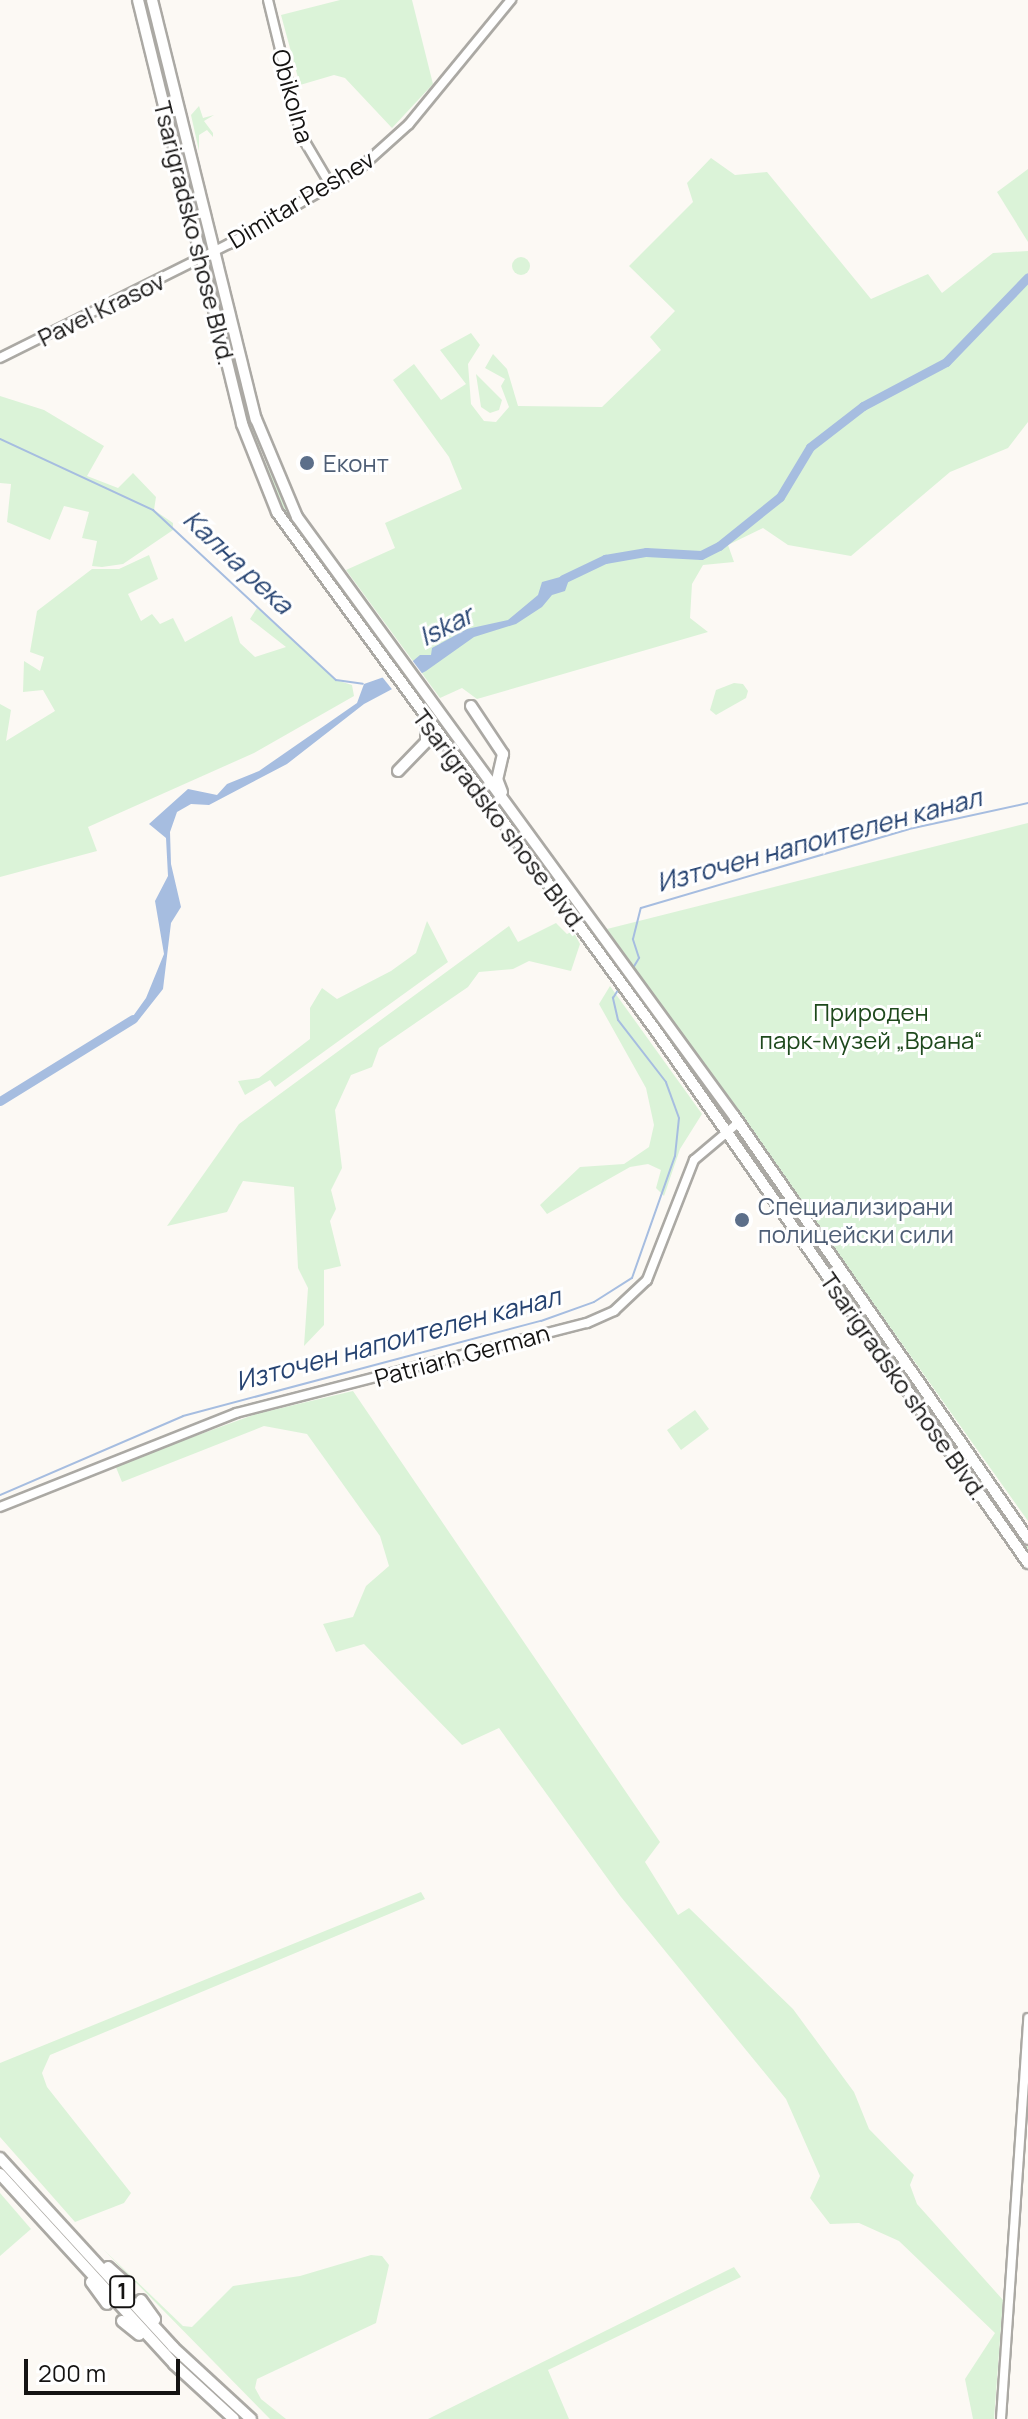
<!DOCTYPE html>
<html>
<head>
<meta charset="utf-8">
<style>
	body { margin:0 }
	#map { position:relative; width:1028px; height:2419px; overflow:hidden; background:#fcf9f4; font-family:Manrope,sans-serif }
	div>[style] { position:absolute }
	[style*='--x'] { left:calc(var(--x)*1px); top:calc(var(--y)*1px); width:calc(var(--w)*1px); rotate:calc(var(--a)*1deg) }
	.green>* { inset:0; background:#dbf3d8 }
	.round { border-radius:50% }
	.water>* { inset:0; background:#a6bde0 }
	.pier>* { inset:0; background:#fcf9f4 }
	.stream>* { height:2px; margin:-1px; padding:0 1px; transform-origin:1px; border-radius:1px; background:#a6bde0 }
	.river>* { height:9px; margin:-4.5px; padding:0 4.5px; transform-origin:4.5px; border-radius:4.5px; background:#a6bde0 }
	.roads { filter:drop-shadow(2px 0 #aba9a4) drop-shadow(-2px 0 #aba9a4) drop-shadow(0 2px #aba9a4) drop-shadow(0 -2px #aba9a4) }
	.secondary>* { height:8px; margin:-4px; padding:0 4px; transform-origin:4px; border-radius:4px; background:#fff }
	.highway>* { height:10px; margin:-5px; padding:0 5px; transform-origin:5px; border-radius:5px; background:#fff }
	.dots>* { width:22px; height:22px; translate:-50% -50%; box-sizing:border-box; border:4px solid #fff; border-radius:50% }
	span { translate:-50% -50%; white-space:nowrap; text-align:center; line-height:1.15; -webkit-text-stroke:6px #fff; paint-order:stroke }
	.shield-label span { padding:2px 6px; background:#fff; border:2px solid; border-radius:6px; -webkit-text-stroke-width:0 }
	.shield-label { font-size:22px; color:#141312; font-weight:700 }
	.street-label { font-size:24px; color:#141312 }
	.service-label { font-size:24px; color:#4e5e75 }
	.left { translate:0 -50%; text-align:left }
	.park-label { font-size:24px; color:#1e491c }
	.water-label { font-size:26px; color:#264371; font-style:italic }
	.scale { position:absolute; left:24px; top:2359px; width:156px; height:36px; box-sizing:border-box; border:4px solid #141312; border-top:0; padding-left:10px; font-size:24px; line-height:28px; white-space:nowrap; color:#141312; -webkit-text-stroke:6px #fff; paint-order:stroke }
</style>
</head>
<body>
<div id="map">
	<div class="green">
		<i style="clip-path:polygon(143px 0,148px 0,206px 239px,203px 240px)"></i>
		<i style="clip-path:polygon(340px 0,412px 0,433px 84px,392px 128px,345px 78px,334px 75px,300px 85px,281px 15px)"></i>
		<i style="clip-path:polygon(199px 106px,203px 118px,214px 115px,204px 121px,213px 133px,213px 137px,207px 130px,199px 135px,199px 151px,191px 115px)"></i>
		<i style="clip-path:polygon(711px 158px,735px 175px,767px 172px,871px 299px,928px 274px,942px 293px,993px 253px,1028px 251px,1028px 422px,1008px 448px,950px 472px,851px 556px,788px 545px,763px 528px,728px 545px,734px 562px,703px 565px,692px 584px,690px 618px,708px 632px,477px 699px,462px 688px,440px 698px,346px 570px,395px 548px,385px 523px,462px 489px,449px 457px,393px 380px,414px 364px,441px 400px,466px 384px,440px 350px,471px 333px,480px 345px,468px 364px,471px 404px,484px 421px,496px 422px,509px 407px,501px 386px,505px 379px,485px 368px,493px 354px,507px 369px,518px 406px,602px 407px,661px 350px,650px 337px,675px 311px,629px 266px,693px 202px,687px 183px)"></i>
		<i style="clip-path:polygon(1028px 169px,1028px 242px,997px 192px)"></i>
		<i class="round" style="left:512px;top:257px;width:18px;height:18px"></i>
		<i style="clip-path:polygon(208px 266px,262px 455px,294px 523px,350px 603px,346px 605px,277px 500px,249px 429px)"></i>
		<i style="clip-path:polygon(476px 374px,502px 400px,499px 410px,490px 413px,481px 407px)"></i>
		<i style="clip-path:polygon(0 396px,44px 410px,104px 446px,87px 476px,118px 488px,133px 473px,156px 497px,154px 510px,173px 523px,173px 530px,123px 564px,102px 567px,92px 566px,97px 541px,82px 538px,89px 512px,64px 506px,50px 540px,7px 522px,11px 484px,0 483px)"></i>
		<i style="clip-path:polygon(149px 555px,158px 579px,128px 594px,141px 621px,152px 614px,160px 624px,173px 618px,185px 642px,232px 616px,240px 643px,255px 657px,286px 647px,250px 619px,257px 608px,336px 680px,352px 685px,354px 696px,254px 753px,88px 827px,97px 851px,0 877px,0 704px,11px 710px,6px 741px,55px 711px,43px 690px,23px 692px,24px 661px,40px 671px,44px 657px,30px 652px,37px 611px,92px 569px,119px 569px)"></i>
		<i style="clip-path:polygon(734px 683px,743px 684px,748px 691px,746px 698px,716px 715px,710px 710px,716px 690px)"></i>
		<i style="clip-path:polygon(453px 742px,729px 1116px,729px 1118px,449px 744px)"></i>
		<i style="clip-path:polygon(1028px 823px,1028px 1521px,607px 929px)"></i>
		<i style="clip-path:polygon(427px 921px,448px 962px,275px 1087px,270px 1080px,245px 1095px,238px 1081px,259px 1078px,310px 1039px,310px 1008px,322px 988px,337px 999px,391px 971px,416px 953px)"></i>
		<i style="clip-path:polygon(556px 923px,567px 934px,573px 931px,580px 944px,571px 971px,529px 961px,513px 969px,479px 972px,468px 987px,379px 1048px,372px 1067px,351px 1075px,335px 1110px,342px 1168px,331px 1190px,336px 1209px,330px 1221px,341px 1266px,324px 1270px,324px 1325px,304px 1346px,308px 1288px,298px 1268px,294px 1187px,243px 1181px,227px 1212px,167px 1226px,239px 1124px,509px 926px,518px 942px)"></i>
		<i style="clip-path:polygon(610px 986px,702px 1114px,680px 1149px,664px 1196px,656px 1188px,661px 1170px,648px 1164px,630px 1167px,547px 1214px,540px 1205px,580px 1167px,624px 1164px,649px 1147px,654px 1125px,646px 1088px,599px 1004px)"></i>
		<i style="clip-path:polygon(749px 1148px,1028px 1547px,1028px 1554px,746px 1150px)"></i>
		<i style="clip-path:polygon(353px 1391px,660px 1842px,645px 1862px,678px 1915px,689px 1908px,793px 2009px,854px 2092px,869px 2129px,914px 2175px,910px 2185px,917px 2204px,1003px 2300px,994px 2419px,973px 2419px,965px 2379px,995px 2333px,899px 2241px,859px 2223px,830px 2224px,810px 2198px,820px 2176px,786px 2099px,621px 1897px,499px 1728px,462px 1745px,364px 1644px,336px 1652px,323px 1624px,353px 1617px,366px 1586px,389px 1566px,380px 1536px,307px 1434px,264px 1426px,122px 1482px,115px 1465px,256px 1414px)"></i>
		<i style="clip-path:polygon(695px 1410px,709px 1429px,681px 1450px,667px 1430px)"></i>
		<i style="clip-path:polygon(421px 1892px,425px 1899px,50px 2055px,42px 2073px,47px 2087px,131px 2193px,124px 2203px,75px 2222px,0 2137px,0 2063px)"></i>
		<i style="clip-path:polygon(0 2193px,31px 2229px,0 2256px)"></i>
		<i style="clip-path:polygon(103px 2249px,183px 2326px,192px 2327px,233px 2286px,300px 2276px,371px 2255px,382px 2256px,389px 2265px,376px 2323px,257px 2379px,255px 2388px,261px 2399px,286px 2419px,270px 2419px)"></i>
		<i style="clip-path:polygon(734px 2267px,741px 2277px,548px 2370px,569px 2419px,428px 2419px)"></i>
	</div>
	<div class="water">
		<i style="clip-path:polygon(571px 574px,565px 591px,552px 595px,542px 607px,516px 624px,474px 637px,426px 671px,364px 704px,287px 764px,209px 805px,191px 804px,177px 812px,170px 832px,171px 864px,181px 907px,171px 923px,163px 989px,137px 1022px,126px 1026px,146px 998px,164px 954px,155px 901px,168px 876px,166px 838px,149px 824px,188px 789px,217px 795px,227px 784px,259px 771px,357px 703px,364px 684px,401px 671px,420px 655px,431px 655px,432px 648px,467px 629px,508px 620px,538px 595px,542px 582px)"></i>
	</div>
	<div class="pier">
		<i style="clip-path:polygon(412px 660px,424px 676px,395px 693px,379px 673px)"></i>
	</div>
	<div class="stream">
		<i style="--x:0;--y:439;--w:169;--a:24.9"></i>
		<i style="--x:153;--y:510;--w:250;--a:42.9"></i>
		<i style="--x:336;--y:680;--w:27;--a:8"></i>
		<i style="--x:633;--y:968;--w:12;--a:-59"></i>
		<i style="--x:639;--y:958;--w:20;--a:-108"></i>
		<i style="--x:633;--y:939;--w:32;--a:-76"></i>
		<i style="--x:641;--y:908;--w:279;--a:-16.4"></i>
		<i style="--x:909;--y:829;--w:122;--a:-12.3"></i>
		<i style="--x:0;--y:1495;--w:199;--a:-23.3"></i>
		<i style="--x:183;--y:1416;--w:370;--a:-14.9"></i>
		<i style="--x:541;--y:1321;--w:56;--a:-19.7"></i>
		<i style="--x:594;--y:1302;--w:45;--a:-32.3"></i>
		<i style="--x:632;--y:1278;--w:129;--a:-70.6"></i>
		<i style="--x:675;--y:1156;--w:38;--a:-84"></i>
		<i style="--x:679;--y:1118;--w:38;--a:-110"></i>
		<i style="--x:666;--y:1082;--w:78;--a:-127.7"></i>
		<i style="--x:618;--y:1020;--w:23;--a:-103"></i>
		<i style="--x:613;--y:998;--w:13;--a:-58"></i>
	</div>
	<div class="river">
		<i style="--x:563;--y:579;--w:47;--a:-25.5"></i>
		<i style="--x:605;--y:559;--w:42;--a:-9.7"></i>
		<i style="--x:646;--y:552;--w:55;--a:3.1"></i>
		<i style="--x:701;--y:555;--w:20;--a:-27"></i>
		<i style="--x:719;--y:546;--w:78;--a:-38.8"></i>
		<i style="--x:780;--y:497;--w:58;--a:-59"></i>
		<i style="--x:810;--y:447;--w:67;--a:-37.7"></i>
		<i style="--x:863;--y:406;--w:94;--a:-27.9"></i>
		<i style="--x:946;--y:362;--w:118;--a:-46"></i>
		<i style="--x:0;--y:1101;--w:156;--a:-31.7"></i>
	</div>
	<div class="roads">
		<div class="secondary">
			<i style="--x:268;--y:0;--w:139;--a:76.3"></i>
			<i style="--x:301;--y:135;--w:59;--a:59.5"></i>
			<i style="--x:0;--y:358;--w:256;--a:-26.5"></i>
			<i style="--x:229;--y:244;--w:150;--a:-30"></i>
			<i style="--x:359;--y:169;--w:67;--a:-42"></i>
			<i style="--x:409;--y:124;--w:161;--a:-50.6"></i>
			<i style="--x:0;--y:1507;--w:254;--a:-21.7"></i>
			<i style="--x:236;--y:1413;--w:362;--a:-14.4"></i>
			<i style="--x:587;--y:1323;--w:30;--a:-24"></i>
			<i style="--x:614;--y:1311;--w:45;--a:-43.2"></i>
			<i style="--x:647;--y:1280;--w:129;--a:-68.6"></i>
			<i style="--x:694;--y:1160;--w:57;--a:-40.1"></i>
			<i style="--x:1001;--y:2419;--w:402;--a:-86.1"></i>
		</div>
		<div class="highway">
			<i style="--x:138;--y:0;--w:437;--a:76.2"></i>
			<i style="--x:242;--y:424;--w:95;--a:68.3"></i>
			<i style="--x:277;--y:512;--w:639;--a:53.85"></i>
			<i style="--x:654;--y:1028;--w:653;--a:55.04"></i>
			<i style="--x:152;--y:0;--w:432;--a:76.1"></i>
			<i style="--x:256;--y:419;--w:106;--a:67.3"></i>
			<i style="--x:297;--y:517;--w:741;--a:53.89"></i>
			<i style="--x:734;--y:1116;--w:515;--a:55.2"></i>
			<i style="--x:471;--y:706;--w:58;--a:56.3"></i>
			<i style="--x:503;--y:754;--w:26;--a:103"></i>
			<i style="--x:497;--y:779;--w:14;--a:69"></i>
			<i style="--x:398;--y:771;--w:40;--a:-46"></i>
			<i style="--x:426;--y:742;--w:20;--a:-90"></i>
			<i style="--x:0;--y:2158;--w:256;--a:47.5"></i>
			<i style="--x:173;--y:2347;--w:106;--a:42.7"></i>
			<i style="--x:0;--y:2174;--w:258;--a:47.5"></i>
			<i style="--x:174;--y:2364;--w:81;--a:42.5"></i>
			<i style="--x:108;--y:2267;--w:25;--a:42"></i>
			<i style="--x:91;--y:2282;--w:27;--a:54"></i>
			<i style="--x:141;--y:2300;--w:24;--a:54"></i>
			<i style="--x:122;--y:2321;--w:22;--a:39"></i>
		</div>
	</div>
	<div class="dots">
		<i style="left:307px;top:463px;background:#5c6f8a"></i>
		<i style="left:742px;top:1220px;background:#5c6f8a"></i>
	</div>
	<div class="shield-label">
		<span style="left:122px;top:2292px">1</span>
	</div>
	<div class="street-label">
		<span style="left:293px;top:96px;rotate:74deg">Obikolna</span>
		<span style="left:301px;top:199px;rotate:-31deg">Dimitar Peshev</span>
		<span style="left:195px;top:233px;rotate:76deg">Tsarigradsko shose Blvd.</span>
		<span style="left:101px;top:309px;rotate:-26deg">Pavel Krasov</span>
		<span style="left:500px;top:820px;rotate:53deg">Tsarigradsko shose Blvd.</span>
		<span style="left:462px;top:1355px;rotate:-15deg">Patriarh German</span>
		<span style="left:904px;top:1386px;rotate:55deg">Tsarigradsko shose Blvd.</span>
	</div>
	<div class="service-label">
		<span class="left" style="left:323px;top:463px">Еконт</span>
		<span class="left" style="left:758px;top:1220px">Специализирани<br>полицейски сили</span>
	</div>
	<div class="park-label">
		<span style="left:871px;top:1026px">Природен<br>парк-музей „Врана“</span>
	</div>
	<div class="water-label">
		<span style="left:238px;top:562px;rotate:43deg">Кална река</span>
		<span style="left:446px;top:626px;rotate:-27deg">Iskar</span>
		<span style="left:819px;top:840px;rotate:-15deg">Източен напоителен канал</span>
		<span style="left:398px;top:1339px;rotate:-15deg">Източен напоителен канал</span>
	</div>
	<div class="scale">200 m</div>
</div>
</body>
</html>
